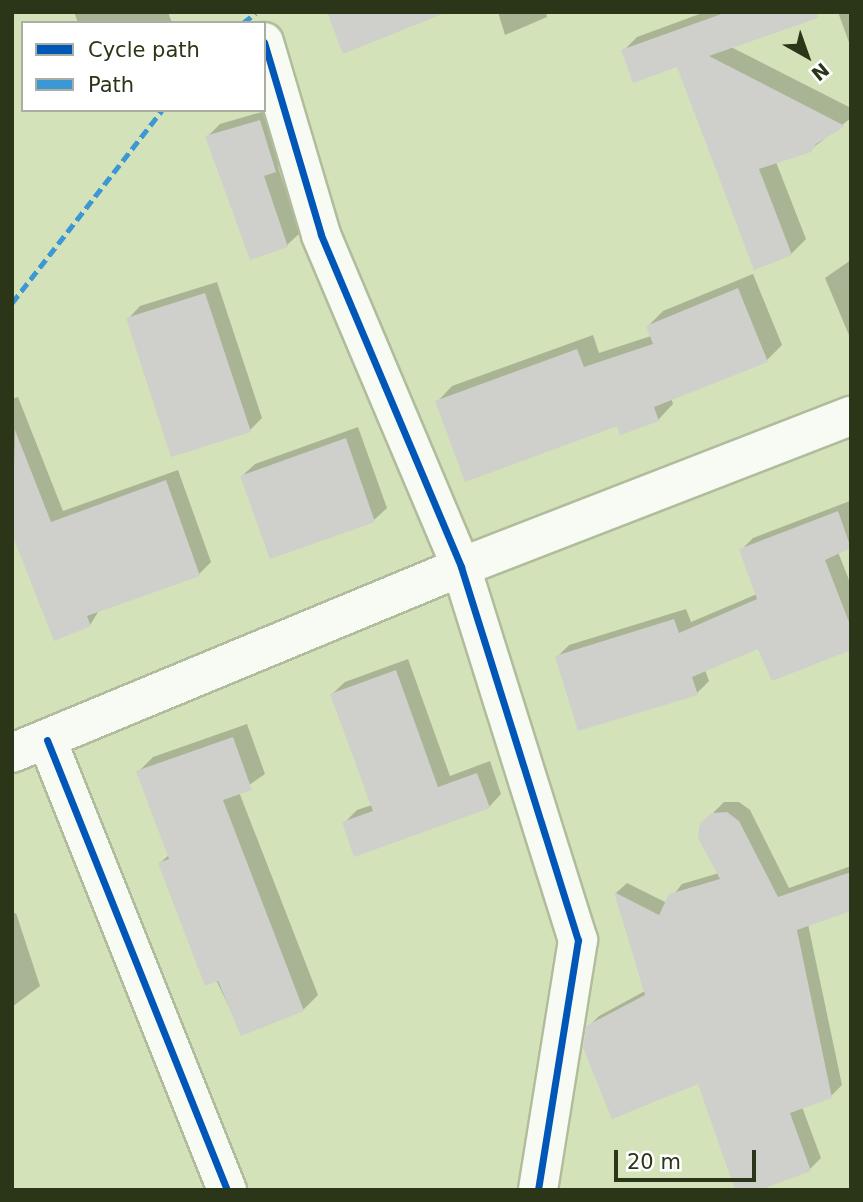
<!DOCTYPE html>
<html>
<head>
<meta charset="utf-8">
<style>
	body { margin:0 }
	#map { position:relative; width:863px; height:1202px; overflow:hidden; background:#d3e2b9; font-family:"DejaVu Sans",sans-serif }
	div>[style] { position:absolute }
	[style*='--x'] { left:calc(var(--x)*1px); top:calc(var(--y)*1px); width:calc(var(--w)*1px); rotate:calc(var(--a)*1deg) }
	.shadow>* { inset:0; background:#0003 }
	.building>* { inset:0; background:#cfcfcb }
	.roads { filter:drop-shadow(2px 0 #b0bc9b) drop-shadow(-2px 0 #b0bc9b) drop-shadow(0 2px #b0bc9b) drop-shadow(0 -2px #b0bc9b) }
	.minor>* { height:38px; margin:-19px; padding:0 19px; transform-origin:19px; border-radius:19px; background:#f8fbf4 }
	.primary>* { height:38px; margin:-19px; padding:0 19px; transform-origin:19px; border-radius:19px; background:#f8fbf4 }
	.quiet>* { height:5px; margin-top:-2.5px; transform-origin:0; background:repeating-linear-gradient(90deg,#3c98d4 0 10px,transparent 0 15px) }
	.cycleway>* { height:7px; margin:-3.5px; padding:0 3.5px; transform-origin:3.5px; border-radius:3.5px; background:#0057b8 }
	span { translate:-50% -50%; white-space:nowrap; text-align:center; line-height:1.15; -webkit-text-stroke:7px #fff; paint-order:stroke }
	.frame { position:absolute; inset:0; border:14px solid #2b3517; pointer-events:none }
	.legend { position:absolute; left:21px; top:21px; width:245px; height:91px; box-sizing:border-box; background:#fff; border:2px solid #aaaea2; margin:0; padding:9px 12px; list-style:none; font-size:21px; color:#2b3517 }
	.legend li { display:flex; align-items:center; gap:14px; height:35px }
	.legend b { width:35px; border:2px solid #aaaea2 }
	.north { position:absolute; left:772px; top:21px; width:70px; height:70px; -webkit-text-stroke:5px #fff; paint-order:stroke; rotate:140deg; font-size:19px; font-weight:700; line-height:28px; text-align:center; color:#2b3517 }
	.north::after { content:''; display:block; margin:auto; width:24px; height:32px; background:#2b3517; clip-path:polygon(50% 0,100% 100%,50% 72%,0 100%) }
	.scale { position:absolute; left:614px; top:1150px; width:142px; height:32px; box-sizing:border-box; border:4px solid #2b3517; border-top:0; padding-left:9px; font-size:21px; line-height:24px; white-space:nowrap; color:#2b3517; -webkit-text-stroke:5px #fff; paint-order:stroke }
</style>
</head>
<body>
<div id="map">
	<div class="shadow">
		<i style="clip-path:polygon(74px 12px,168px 12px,172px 23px,78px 23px)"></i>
		<i style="clip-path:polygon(498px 12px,546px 12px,547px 17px,505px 35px)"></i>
		<i style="clip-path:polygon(705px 12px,774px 12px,731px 47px,851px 108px,851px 118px,810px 150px,776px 162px,806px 239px,791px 254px,678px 65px,623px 51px,637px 37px)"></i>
		<i style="clip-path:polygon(838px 12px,851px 12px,851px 48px)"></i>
		<i style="clip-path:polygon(272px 109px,287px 158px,278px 167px,300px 233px,287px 245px,207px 137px,220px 124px)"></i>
		<i style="clip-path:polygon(851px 260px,851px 340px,825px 278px)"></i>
		<i style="clip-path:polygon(753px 274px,782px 345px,767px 360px,671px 398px,673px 404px,658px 420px,618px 424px,437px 402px,452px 386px,593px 335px,599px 353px,651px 336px,648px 326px,663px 311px)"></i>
		<i style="clip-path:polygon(217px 282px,262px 418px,250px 430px,128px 319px,140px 306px)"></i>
		<i style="clip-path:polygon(18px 397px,63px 511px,178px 470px,211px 562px,199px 574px,100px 609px,90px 625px,12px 529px,12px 399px)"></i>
		<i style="clip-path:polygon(358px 427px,387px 508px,374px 520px,242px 476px,255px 464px)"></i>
		<i style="clip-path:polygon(850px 501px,851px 546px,838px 552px,851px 585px,851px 648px,759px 647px,705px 670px,709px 681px,697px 693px,557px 657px,569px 645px,686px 609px,691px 622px,757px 594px,741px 550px,753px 538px)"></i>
		<i style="clip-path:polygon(408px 659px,450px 776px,490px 761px,501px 794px,489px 807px,344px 823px,357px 810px,372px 805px,332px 694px,345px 682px)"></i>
		<i style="clip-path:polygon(247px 724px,265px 774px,239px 792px,318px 995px,304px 1009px,242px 1034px,160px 863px,169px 855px,138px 772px,153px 757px)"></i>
		<i style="clip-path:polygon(724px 802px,739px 802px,750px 810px,789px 888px,851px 866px,851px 910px,808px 924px,842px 1085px,831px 1096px,802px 1107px,821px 1158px,810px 1169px,699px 1081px,588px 1027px,599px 1016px,645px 991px,616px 893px,627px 883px,667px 903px,682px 884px,719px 873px,702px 824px)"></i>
		<i style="clip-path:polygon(16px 913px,40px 986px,12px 1007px,12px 914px)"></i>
	</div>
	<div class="building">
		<i style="clip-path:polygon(327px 12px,442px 12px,442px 14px,343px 54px)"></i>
		<i style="clip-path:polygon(727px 12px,817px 12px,818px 18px,709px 56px,845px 126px,816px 144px,811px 152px,759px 169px,792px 255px,754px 270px,677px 67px,633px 83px,621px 50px)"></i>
		<i style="clip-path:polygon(260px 120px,276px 172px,264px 176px,288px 247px,250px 260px,205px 136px)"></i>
		<i style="clip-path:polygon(738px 288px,768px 362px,654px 407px,659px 421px,620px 435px,617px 426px,465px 482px,435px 401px,577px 349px,584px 367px,653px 344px,646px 326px)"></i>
		<i style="clip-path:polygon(205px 293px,251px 432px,171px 457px,126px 318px)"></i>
		<i style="clip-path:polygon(15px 430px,51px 522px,166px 480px,200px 576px,87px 616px,91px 626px,54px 641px,12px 534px)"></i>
		<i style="clip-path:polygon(346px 438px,375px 522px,270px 559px,240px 476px)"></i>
		<i style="clip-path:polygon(838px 511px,851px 548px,825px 560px,851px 627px,851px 650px,772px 681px,758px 649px,692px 677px,698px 695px,578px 731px,555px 656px,674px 619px,679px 633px,757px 599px,739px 549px)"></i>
		<i style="clip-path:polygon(396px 670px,438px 787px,477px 773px,490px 808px,354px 857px,342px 822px,373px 811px,330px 694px)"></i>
		<i style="clip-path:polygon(233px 737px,252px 790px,223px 800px,304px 1011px,241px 1036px,218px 981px,205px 986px,158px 863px,169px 859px,136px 771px)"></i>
		<i style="clip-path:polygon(727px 812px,739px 821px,778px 897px,851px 872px,851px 911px,797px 930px,832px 1098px,790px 1113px,811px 1171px,759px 1190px,735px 1190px,698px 1084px,612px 1119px,583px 1048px,586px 1026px,645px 995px,614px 892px,659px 915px,669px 894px,720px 879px,698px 838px,700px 823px,712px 813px)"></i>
	</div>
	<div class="roads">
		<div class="minor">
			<i style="--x:264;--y:42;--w:201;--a:73.5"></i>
			<i style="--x:321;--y:235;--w:360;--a:67.1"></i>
			<i style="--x:461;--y:567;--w:391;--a:72.6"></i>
			<i style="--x:578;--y:940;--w:253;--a:99.1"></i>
			<i style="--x:47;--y:740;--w:485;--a:68.2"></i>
		</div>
		<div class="primary">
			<i style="--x:12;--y:753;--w:486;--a:-22.5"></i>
			<i style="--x:461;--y:567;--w:418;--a:-21.2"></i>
		</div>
	</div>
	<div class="quiet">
		<i style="--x:243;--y:23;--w:16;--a:-38"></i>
		<i style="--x:12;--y:303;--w:244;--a:-52.1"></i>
	</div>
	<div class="cycleway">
		<i style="--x:264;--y:42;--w:201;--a:73.5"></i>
		<i style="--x:321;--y:235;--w:360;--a:67.1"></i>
		<i style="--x:461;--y:567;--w:391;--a:72.6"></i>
		<i style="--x:578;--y:940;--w:253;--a:99.1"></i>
		<i style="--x:47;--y:740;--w:485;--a:68.2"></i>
	</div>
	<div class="frame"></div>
	<ul class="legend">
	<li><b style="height:9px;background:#0057b8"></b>Cycle path</li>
	<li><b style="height:9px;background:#3c98d4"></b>Path</li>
	</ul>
	<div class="north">N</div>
	<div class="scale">20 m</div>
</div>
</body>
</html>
